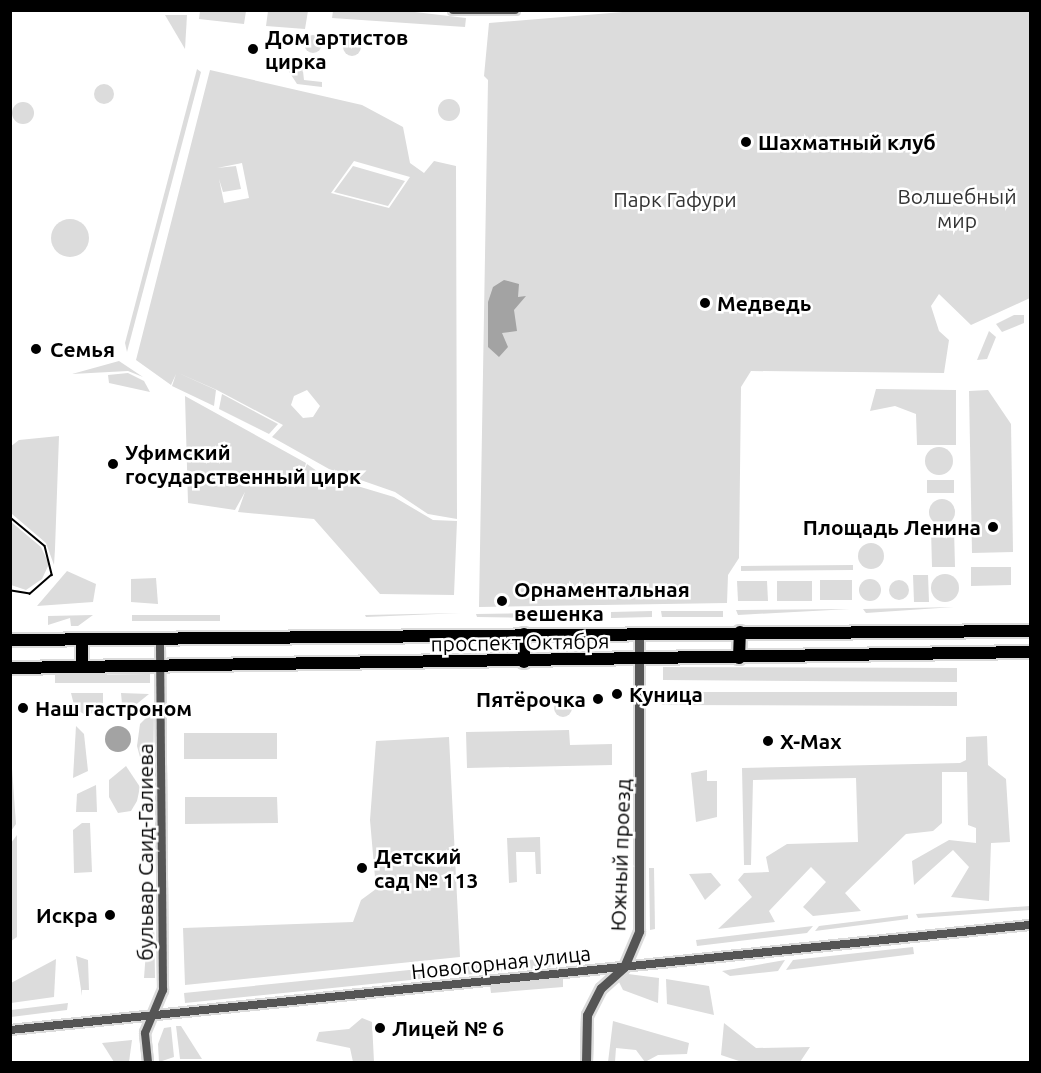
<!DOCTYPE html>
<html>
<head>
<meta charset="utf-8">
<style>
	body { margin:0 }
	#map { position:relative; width:1041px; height:1073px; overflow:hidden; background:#fff; font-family:Ubuntu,sans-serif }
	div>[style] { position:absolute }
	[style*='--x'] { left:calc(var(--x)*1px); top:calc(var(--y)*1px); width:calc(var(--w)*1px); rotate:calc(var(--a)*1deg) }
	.green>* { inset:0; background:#dcdcdc }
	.round { border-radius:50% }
	.water>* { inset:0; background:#a3a3a3 }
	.roads { filter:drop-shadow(2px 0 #dbdbdb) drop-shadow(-2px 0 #dbdbdb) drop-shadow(0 2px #dbdbdb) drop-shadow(0 -2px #dbdbdb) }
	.minor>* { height:8px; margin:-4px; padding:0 4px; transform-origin:4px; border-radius:4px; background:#555 }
	.tertiary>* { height:9px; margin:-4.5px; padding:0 4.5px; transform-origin:4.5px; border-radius:4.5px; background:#555 }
	.primary>* { height:12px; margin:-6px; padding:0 6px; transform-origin:6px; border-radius:6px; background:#000 }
	.tram>* { height:1.5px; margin:-0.75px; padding:0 0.75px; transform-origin:0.75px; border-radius:0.75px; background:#000 }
	.dots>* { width:16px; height:16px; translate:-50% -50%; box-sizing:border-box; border:3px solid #fff; border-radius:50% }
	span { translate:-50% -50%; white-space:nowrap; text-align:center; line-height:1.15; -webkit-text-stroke:5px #fff; paint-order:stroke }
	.poi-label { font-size:21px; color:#000; font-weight:700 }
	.left { translate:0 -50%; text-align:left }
	.right { translate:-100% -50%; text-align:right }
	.park-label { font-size:21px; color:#333 }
	.street-label { font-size:21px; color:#000 }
	.frame { position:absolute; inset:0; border:12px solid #000; pointer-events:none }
</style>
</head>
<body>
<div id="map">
	<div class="green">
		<i style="clip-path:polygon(398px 10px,466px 18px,465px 27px,332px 18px,333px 11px)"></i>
		<i style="clip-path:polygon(647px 10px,1030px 11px,1030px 298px,971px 325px,939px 294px,931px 306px,939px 331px,949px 340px,944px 373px,751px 371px,741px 387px,739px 558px,728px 575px,727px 603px,479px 607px,488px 80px,484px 76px,489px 23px)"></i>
		<i style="clip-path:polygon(200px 11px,246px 11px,244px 24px,199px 19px)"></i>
		<i style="clip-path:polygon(263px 11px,308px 11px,305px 29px,266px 26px,268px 11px)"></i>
		<i style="clip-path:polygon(165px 15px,187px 15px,185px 49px)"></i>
		<i class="round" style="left:304px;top:35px;width:18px;height:18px"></i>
		<i class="round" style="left:343px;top:38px;width:18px;height:18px"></i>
		<i style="clip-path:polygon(302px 62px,304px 80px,322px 82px,322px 87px,297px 84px,288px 70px)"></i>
		<i style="clip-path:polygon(197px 69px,201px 72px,127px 352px,125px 343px)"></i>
		<i style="clip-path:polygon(evenodd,210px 70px,362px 105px,403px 127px,410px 163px,424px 173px,434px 161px,456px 166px,457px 519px,428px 514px,395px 492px,329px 469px,272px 437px,283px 425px,217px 390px,176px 372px,216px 390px,214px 406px,172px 386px,176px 374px,171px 385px,136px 360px,210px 70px,354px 161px,410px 177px,389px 208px,331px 193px,354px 161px,210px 70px,242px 163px,249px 198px,224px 203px,219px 179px,223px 192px,241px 189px,236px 166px,217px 168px,242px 163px,210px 70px,307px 390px,320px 406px,313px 417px,303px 418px,291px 405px,294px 396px,307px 390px)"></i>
		<i class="round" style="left:94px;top:84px;width:20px;height:20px"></i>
		<i class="round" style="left:438px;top:99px;width:22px;height:22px"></i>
		<i class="round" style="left:12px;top:102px;width:22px;height:22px"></i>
		<i style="clip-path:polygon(353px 166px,405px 181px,388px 206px,334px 192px)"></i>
		<i class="round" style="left:51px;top:219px;width:38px;height:38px"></i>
		<i style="clip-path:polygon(1014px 315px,1024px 315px,1024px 323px,1002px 332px,996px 324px)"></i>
		<i style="clip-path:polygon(989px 331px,996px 337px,987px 359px,977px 360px)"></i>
		<i style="clip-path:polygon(119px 361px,143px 377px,128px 371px,72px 374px)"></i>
		<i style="clip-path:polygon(128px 373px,144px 381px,150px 392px,109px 383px,108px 375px)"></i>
		<i style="clip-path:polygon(876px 389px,956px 390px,956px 445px,917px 445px,916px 414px,895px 406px,870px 411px)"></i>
		<i style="clip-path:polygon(988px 390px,1011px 424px,1013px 552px,972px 553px,969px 391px)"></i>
		<i style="clip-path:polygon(222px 394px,278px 424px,269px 434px,219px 409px)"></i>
		<i style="clip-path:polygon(185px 396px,306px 463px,303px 474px,307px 464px,324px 476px,394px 497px,433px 520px,457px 521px,454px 595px,380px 594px,314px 519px,238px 512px,245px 492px,235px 510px,188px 503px)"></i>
		<i style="clip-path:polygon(59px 436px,55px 549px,54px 565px,46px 543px,12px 514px,10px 447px,19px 440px)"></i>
		<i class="round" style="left:925px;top:447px;width:28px;height:28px"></i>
		<i style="clip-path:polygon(927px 480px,954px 480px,954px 493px,927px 493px)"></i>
		<i class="round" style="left:929px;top:499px;width:26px;height:26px"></i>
		<i style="clip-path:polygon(10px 521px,41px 547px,49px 564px,42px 579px,26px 590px,11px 585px)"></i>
		<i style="clip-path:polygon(954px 528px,955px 567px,932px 567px,931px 529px)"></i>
		<i class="round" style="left:858px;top:543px;width:26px;height:26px"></i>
		<i style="clip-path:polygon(853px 565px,853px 570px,741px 571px,741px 566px)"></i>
		<i style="clip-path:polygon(971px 567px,1011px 567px,1011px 585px,971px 586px)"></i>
		<i style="clip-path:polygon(67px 571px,96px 584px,93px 602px,37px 606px)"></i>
		<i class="round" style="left:931px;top:574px;width:28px;height:28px"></i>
		<i style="clip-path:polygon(913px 575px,928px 575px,929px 602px,914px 602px)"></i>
		<i style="clip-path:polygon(156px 578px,158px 604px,131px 602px,131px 579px)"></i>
		<i class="round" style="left:859px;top:579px;width:22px;height:22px"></i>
		<i style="clip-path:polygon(820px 580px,852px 580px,852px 600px,820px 600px)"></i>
		<i class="round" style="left:889px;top:580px;width:20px;height:20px"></i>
		<i style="clip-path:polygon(737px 581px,767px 581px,768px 601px,738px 601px)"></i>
		<i style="clip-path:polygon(777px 581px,812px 581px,812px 601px,777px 601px)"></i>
		<i style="clip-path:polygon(954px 607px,866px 613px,863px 609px)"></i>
		<i style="clip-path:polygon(850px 609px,738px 615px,736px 610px)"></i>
		<i style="clip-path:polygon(652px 611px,652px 617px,611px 618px,611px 612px)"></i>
		<i style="clip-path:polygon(661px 611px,723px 611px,723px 617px,662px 617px)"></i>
		<i style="clip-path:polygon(603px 612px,603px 619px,477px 617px,476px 614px)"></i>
		<i style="clip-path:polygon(461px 613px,366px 617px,365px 615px)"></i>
		<i style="clip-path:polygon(93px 615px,78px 626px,71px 626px,70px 618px,48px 625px,48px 616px)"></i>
		<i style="clip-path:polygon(132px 615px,220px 615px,220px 621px,132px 621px)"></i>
		<i style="clip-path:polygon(663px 667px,957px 668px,957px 682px,663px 680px)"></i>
		<i style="clip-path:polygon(150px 674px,150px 683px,55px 683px,55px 675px)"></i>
		<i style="clip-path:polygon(662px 692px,957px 692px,957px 706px,662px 705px)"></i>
		<i style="clip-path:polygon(71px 693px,103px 693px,103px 712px,84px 714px,75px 709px)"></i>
		<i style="clip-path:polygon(121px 693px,149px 694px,123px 715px)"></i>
		<i class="round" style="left:554px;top:699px;width:18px;height:18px"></i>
		<i style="clip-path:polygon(154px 710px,153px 784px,147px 783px,137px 746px,140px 724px)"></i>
		<i style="clip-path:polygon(76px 726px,84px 734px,88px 771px,73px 778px)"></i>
		<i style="clip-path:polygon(569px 730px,570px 745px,612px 744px,612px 765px,467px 768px,466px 732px)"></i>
		<i style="clip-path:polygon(184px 733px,277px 733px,277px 759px,184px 759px)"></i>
		<i style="clip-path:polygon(987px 736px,988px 765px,1006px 779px,1010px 842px,991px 843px,989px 901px,951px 897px,969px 867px,953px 850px,914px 885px,912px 861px,949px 840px,976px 843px,976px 828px,968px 825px,967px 772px,942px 772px,942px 823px,933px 831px,906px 834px,845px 893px,861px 911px,813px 916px,803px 907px,826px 882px,811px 867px,769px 911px,775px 922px,718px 929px,752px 897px,738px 880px,744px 873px,769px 872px,766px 857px,787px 844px,858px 842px,856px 778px,753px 780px,751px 865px,744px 865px,742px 768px,960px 763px,966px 760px,966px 737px)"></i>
		<i style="clip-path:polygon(449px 737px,460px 957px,185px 985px,183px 928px,353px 922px,361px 900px,376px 889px,370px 820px,376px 741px)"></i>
		<i style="clip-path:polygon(10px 741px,16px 824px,11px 831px,10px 831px)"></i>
		<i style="clip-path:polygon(126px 766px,140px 787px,137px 801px,131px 811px,118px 813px,109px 797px,109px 780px)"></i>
		<i style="clip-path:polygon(707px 770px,707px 781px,717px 781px,717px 817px,696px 822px,691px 773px)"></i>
		<i style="clip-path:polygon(96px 785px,97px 812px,76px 812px,77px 794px)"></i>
		<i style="clip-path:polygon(185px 797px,277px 797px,278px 823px,185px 824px)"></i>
		<i style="clip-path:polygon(82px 823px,90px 823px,92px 872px,74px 873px,73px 830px)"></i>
		<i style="clip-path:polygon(17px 835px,17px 937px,11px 941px,11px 843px)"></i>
		<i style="clip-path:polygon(540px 837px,541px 874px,536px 874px,535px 852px,516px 852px,517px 882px,509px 883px,507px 838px)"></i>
		<i style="clip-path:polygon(649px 868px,654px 868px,655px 929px,650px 930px)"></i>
		<i style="clip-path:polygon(711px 873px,721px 885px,705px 900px,689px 874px)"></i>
		<i style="clip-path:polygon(1030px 906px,1030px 910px,918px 918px,916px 914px)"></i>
		<i style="clip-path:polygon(149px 911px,154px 911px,155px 978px,144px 978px)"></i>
		<i style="clip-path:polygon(908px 915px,908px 919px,815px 931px,819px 926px)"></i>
		<i style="clip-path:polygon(813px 926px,807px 933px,697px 946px,696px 940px)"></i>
		<i style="clip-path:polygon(913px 947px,914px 954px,786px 970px,793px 960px)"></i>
		<i style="clip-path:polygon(76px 956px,88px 960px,89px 990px,82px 990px,82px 996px)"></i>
		<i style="clip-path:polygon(551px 958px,552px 967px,441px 977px,440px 968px)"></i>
		<i style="clip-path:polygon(56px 959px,54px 997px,11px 1003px,11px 983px)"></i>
		<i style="clip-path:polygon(785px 960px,778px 971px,730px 976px,722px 971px)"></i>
		<i style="clip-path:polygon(429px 968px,430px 978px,185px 1003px,184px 993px)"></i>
		<i style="clip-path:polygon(628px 974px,659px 978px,658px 1003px,623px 990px,619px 982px)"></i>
		<i style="clip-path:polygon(563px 979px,563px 987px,491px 993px,490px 985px)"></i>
		<i style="clip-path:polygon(666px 979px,709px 986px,714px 1015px,667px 1004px)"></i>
		<i style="clip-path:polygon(68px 1003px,67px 1010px,11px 1017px,11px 1010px)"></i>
		<i style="clip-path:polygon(362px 1018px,372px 1022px,374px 1062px,353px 1062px,350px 1048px,316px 1041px,319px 1032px,349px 1029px)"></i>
		<i style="clip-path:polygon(613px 1021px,689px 1043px,687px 1054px,658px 1055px,645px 1062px,636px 1050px,616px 1048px,615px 1062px,608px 1062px)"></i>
		<i style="clip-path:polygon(724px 1023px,756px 1048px,810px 1047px,800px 1062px,742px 1062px,721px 1055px)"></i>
		<i style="clip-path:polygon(176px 1026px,181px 1026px,202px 1059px,180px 1059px)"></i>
		<i style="clip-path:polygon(171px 1027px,174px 1057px,159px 1062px,158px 1044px,164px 1028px)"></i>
		<i style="clip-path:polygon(132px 1040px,129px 1062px,114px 1062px,102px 1043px)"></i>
	</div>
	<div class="water">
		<i style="clip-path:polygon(504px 280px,519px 284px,518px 297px,526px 296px,514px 310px,517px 331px,502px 333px,508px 347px,499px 357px,488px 347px,488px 302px,493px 287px)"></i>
		<i class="round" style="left:105px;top:726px;width:26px;height:26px"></i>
	</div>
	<div class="roads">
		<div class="minor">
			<i style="--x:453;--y:10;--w:62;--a:0"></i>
			<i style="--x:10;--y:1030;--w:1025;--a:-5.88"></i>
			<i style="--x:148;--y:1062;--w:29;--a:-96"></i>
			<i style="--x:145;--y:1033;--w:47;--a:-67.3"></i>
			<i style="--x:163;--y:990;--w:352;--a:-90.5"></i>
		</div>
		<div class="tertiary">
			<i style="--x:586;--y:1062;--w:47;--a:-88.8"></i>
			<i style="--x:587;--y:1015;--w:30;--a:-63"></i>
			<i style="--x:601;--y:988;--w:31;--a:-42"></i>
			<i style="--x:624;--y:967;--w:39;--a:-67"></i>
			<i style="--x:639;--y:931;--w:298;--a:-90"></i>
		</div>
		<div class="primary">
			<i style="--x:82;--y:639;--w:27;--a:90"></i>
			<i style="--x:10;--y:640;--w:1020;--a:-0.51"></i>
			<i style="--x:739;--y:658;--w:26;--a:-88"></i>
			<i style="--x:524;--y:662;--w:28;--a:-90"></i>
			<i style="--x:10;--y:668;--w:1020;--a:-0.9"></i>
		</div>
	</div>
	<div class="tram">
		<i style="--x:10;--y:517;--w:45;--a:39.6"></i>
		<i style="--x:45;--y:546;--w:30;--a:76"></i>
		<i style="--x:52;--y:575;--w:29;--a:139"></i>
		<i style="--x:30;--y:594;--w:20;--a:-171"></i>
	</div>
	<div class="dots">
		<i style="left:253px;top:49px;background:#000"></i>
		<i style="left:746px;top:142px;background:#000"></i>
		<i style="left:705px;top:303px;background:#000"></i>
		<i style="left:36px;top:349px;background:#000"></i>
		<i style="left:113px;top:464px;background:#000"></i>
		<i style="left:993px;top:527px;background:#000"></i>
		<i style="left:502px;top:601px;background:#000"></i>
		<i style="left:617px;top:694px;background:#000"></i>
		<i style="left:598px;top:699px;background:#000"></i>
		<i style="left:23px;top:708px;background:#000"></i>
		<i style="left:768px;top:741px;background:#000"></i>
		<i style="left:362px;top:868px;background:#000"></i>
		<i style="left:110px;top:915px;background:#000"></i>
		<i style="left:380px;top:1028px;background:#000"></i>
	</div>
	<div class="poi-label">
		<span class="left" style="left:265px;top:49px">Дом артистов<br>цирка</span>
		<span class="left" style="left:758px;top:142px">Шахматный клуб</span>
		<span class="left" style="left:717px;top:303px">Медведь</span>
		<span class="left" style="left:50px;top:349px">Семья</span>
		<span class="left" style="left:125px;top:464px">Уфимский<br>государственный цирк</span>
		<span class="right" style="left:981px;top:527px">Площадь Ленина</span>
		<span class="left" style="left:514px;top:601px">Орнаментальная<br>вешенка</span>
		<span class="left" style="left:629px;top:694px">Куница</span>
		<span class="right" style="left:586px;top:699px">Пятёрочка</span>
		<span class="left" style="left:35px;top:708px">Наш гастроном</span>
		<span class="left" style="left:780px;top:741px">X-Max</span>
		<span class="left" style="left:374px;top:868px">Детский<br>сад № 113</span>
		<span class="right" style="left:98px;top:915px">Искра</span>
		<span class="left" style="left:392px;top:1028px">Лицей № 6</span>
	</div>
	<div class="park-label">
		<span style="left:957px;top:208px">Волшебный<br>мир</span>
		<span style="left:675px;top:199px">Парк Гафури</span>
	</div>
	<div class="street-label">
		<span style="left:520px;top:642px;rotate:-1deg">проспект Октября</span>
		<span style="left:145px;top:852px;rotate:-90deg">бульвар Саид-Галиева</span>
		<span style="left:620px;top:855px;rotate:-88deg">Южный проезд</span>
		<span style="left:501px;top:962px;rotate:-6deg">Новогорная улица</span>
	</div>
	<div class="frame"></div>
</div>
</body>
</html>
